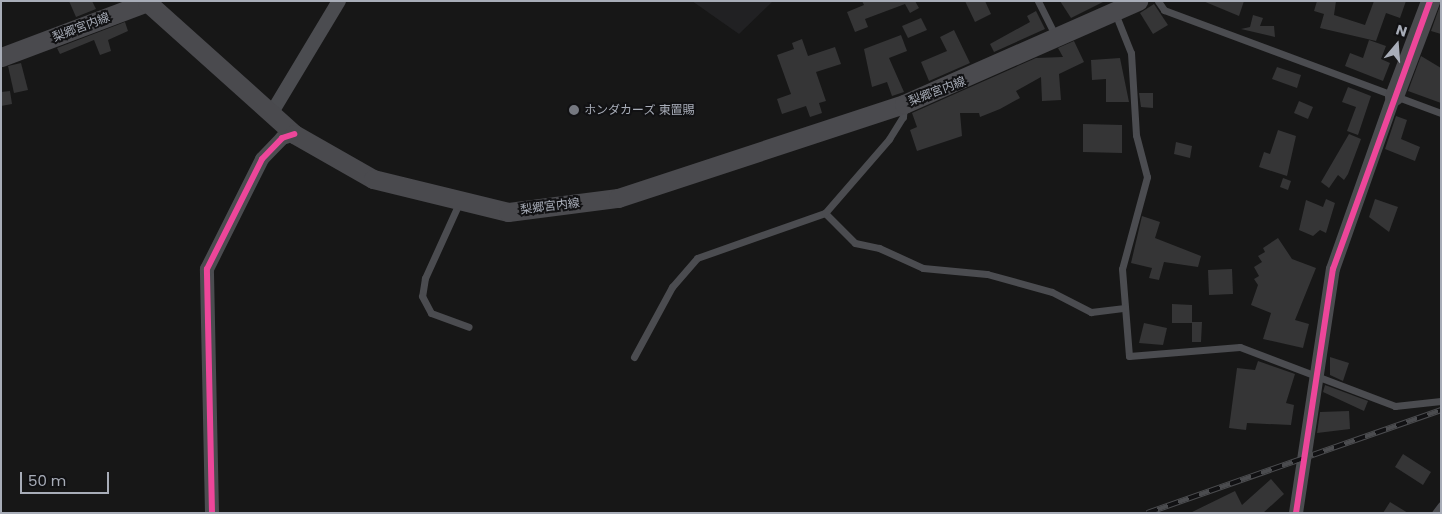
<!DOCTYPE html>
<html>
<head>
<meta charset="utf-8">
<style>
	body { margin:0 }
	#map { position:relative; width:1442px; height:514px; overflow:hidden; background:#171717; font-family:Poppins,"Noto Sans JP",sans-serif }
	div>[style] { position:absolute }
	[style*='--x'] { left:calc(var(--x)*1px); top:calc(var(--y)*1px); width:calc(var(--w)*1px); rotate:calc(var(--a)*1deg) }
	.built>* { inset:0; background:#212123 }
	.building>* { inset:0; background:#353536 }
	.lane>* { height:7px; margin:-3.5px; padding:0 3.5px; transform-origin:3.5px; border-radius:3.5px; background:#4b4c50 }
	.street>* { height:14px; margin:-7px; padding:0 7px; transform-origin:7px; border-radius:7px; background:#4b4c50 }
	.secondary>* { height:19px; margin:-9.5px; padding:0 9.5px; transform-origin:9.5px; border-radius:9.5px; background:#4a4a4e }
	.rail>* { height:5.5px; margin-top:-2.75px; transform-origin:0; background:repeating-linear-gradient(90deg,#111113 0 11px,#4b4c4f 0 22px); box-sizing:border-box; border-block:1px solid #4b4c4f }
	.cycleway>* { height:6px; margin:-3px; padding:0 3px; transform-origin:3px; border-radius:3px; background:#ed469a }
	.dots>* { width:14px; height:14px; translate:-50% -50%; box-sizing:border-box; border:2px solid #111113; border-radius:50% }
	span { translate:-50% -50%; white-space:nowrap; text-align:center; line-height:1.15; -webkit-text-stroke:4px #111113; paint-order:stroke }
	.street-label { font-size:12px; color:#a8adb8 }
	.poi-label { font-size:12px; color:#a8adb8 }
	.left { translate:0 -50%; text-align:left }
	.frame { position:absolute; inset:0; border:2px solid #a8adb8; pointer-events:none }
	.north { position:absolute; left:1372px; top:20px; width:50px; height:50px; -webkit-text-stroke:4px #111113; paint-order:stroke; rotate:18deg; font-size:14px; font-weight:700; line-height:20px; text-align:center; color:#a8adb8 }
	.north::after { content:''; display:block; margin:auto; width:18px; height:22px; background:#a8adb8; clip-path:polygon(50% 0,100% 100%,50% 72%,0 100%) }
	.scale { position:absolute; left:20px; top:472px; width:89px; height:22px; box-sizing:border-box; border:2px solid #a8adb8; border-top:0; padding-left:6px; font-size:15px; line-height:18px; white-space:nowrap; color:#a8adb8; -webkit-text-stroke:4px #111113; paint-order:stroke }
</style>
</head>
<body>
<div id="map">
	<div class="built">
		<i style="clip-path:polygon(692px 1px,773px 1px,739px 34px)"></i>
	</div>
	<div class="building">
		<i style="clip-path:polygon(69px 1px,92px 1px,96px 9px,76px 17px)"></i>
		<i style="clip-path:polygon(862px 1px,915px 1px,919px 8px,910px 13px,905px 4px,865px 19px,868px 27px,855px 32px,847px 12px,864px 5px)"></i>
		<i style="clip-path:polygon(965px 1px,985px 1px,991px 14px,975px 22px)"></i>
		<i style="clip-path:polygon(1060px 1px,1105px 1px,1071px 18px)"></i>
		<i style="clip-path:polygon(1203px 1px,1244px 1px,1239px 16px)"></i>
		<i style="clip-path:polygon(1317px 1px,1336px 1px,1334px 15px,1365px 25px,1374px 1px,1406px 1px,1400px 18px,1386px 13px,1376px 41px,1320px 28px,1324px 14px,1314px 11px)"></i>
		<i style="clip-path:polygon(1441px 3px,1441px 34px,1431px 31px)"></i>
		<i style="clip-path:polygon(1154px 4px,1168px 25px,1153px 34px,1140px 13px)"></i>
		<i style="clip-path:polygon(1036px 11px,1045px 29px,994px 52px,990px 44px,1030px 22px,1027px 16px)"></i>
		<i style="clip-path:polygon(1253px 15px,1263px 18px,1260px 26px,1274px 26px,1275px 37px,1241px 29px,1250px 27px)"></i>
		<i style="clip-path:polygon(921px 18px,927px 30px,908px 38px,902px 26px)"></i>
		<i style="clip-path:polygon(125px 22px,128px 31px,108px 40px,111px 51px,100px 55px,94px 40px,60px 54px,57px 48px)"></i>
		<i style="clip-path:polygon(954px 30px,970px 63px,929px 81px,921px 62px,947px 51px,940px 37px)"></i>
		<i style="clip-path:polygon(901px 35px,907px 51px,889px 58px,904px 92px,892px 96px,887px 82px,872px 87px,864px 49px)"></i>
		<i style="clip-path:polygon(802px 39px,808px 56px,835px 47px,841px 64px,816px 72px,826px 101px,819px 103px,822px 113px,810px 117px,806px 106px,782px 114px,777px 99px,791px 94px,777px 55px,794px 49px,792px 43px)"></i>
		<i style="clip-path:polygon(1369px 40px,1386px 46px,1381px 59px,1390px 63px,1383px 81px,1345px 66px,1350px 53px,1363px 58px)"></i>
		<i style="clip-path:polygon(1074px 41px,1084px 62px,1059px 74px,1061px 100px,1042px 101px,1041px 77px,1016px 91px,1020px 98px,1000px 109px,980px 117px,979px 113px,960px 113px,962px 136px,917px 151px,910px 130px,917px 127px,912px 113px,1036px 58px,1063px 57px,1058px 48px)"></i>
		<i style="clip-path:polygon(1421px 56px,1441px 68px,1441px 103px,1408px 91px)"></i>
		<i style="clip-path:polygon(1120px 58px,1129px 102px,1106px 102px,1106px 79px,1092px 80px,1091px 60px)"></i>
		<i style="clip-path:polygon(21px 63px,28px 90px,14px 93px,8px 66px)"></i>
		<i style="clip-path:polygon(1277px 67px,1301px 75px,1297px 88px,1272px 79px)"></i>
		<i style="clip-path:polygon(1348px 87px,1371px 96px,1358px 135px,1347px 131px,1356px 107px,1342px 102px)"></i>
		<i style="clip-path:polygon(10px 91px,12px 104px,1px 106px,1px 92px)"></i>
		<i style="clip-path:polygon(1139px 93px,1153px 93px,1153px 108px,1141px 107px)"></i>
		<i style="clip-path:polygon(1299px 101px,1313px 107px,1308px 119px,1294px 113px)"></i>
		<i style="clip-path:polygon(1396px 116px,1407px 120px,1401px 139px,1420px 147px,1415px 161px,1385px 149px)"></i>
		<i style="clip-path:polygon(1083px 124px,1122px 125px,1122px 153px,1083px 152px)"></i>
		<i style="clip-path:polygon(1278px 130px,1296px 136px,1287px 176px,1259px 167px,1264px 152px,1270px 154px)"></i>
		<i style="clip-path:polygon(1349px 134px,1361px 139px,1348px 174px,1344px 180px,1338px 175px,1329px 188px,1321px 182px)"></i>
		<i style="clip-path:polygon(1176px 142px,1192px 146px,1190px 158px,1174px 154px)"></i>
		<i style="clip-path:polygon(1283px 178px,1291px 181px,1288px 190px,1280px 187px)"></i>
		<i style="clip-path:polygon(1326px 199px,1335px 203px,1326px 233px,1320px 230px,1313px 236px,1299px 230px,1306px 200px,1323px 207px)"></i>
		<i style="clip-path:polygon(1375px 199px,1398px 207px,1389px 232px,1369px 217px)"></i>
		<i style="clip-path:polygon(1142px 216px,1160px 222px,1155px 238px,1201px 256px,1198px 267px,1164px 262px,1159px 280px,1149px 278px,1152px 268px,1131px 263px)"></i>
		<i style="clip-path:polygon(1278px 238px,1292px 259px,1316px 268px,1295px 320px,1309px 324px,1303px 348px,1263px 339px,1271px 313px,1251px 305px,1258px 285px,1254px 279px,1259px 276px,1254px 267px,1262px 262px,1258px 256px,1265px 252px,1263px 248px)"></i>
		<i style="clip-path:polygon(1232px 269px,1233px 294px,1209px 295px,1208px 270px)"></i>
		<i style="clip-path:polygon(1172px 304px,1192px 305px,1192px 322px,1202px 322px,1201px 342px,1192px 342px,1192px 323px,1172px 323px)"></i>
		<i style="clip-path:polygon(1144px 323px,1167px 328px,1163px 345px,1139px 343px)"></i>
		<i style="clip-path:polygon(1330px 357px,1349px 363px,1343px 381px,1330px 375px)"></i>
		<i style="clip-path:polygon(1258px 361px,1295px 374px,1286px 403px,1294px 405px,1291px 425px,1247px 423px,1246px 430px,1229px 428px,1237px 368px,1255px 370px)"></i>
		<i style="clip-path:polygon(1325px 385px,1368px 401px,1364px 411px,1323px 392px)"></i>
		<i style="clip-path:polygon(1349px 411px,1350px 429px,1317px 433px,1320px 412px)"></i>
		<i style="clip-path:polygon(1403px 454px,1431px 472px,1423px 485px,1395px 467px)"></i>
		<i style="clip-path:polygon(1271px 479px,1284px 494px,1263px 513px,1190px 513px,1235px 491px,1242px 505px)"></i>
		<i style="clip-path:polygon(1390px 502px,1408px 513px,1383px 513px)"></i>
	</div>
	<div class="lane">
		<i style="--x:1038;--y:1;--w:40;--a:63.4"></i>
		<i style="--x:1158;--y:1;--w:11;--a:56"></i>
		<i style="--x:1164;--y:10;--w:296;--a:20.4"></i>
		<i style="--x:1115;--y:13;--w:43;--a:68.2"></i>
		<i style="--x:1131;--y:53;--w:82;--a:86.5"></i>
		<i style="--x:1136;--y:135;--w:43;--a:75.3"></i>
		<i style="--x:1147;--y:177;--w:95;--a:105.2"></i>
		<i style="--x:1122;--y:269;--w:87;--a:85.4"></i>
		<i style="--x:1129;--y:356;--w:111;--a:-4.6"></i>
		<i style="--x:1240;--y:347;--w:166;--a:20.8"></i>
		<i style="--x:1395;--y:406;--w:46;--a:-6.2"></i>
		<i style="--x:460;--y:201;--w:85;--a:114.4"></i>
		<i style="--x:425;--y:278;--w:18;--a:99"></i>
		<i style="--x:422;--y:296;--w:19;--a:62"></i>
		<i style="--x:431;--y:313;--w:40;--a:20.2"></i>
		<i style="--x:825;--y:213;--w:42;--a:45"></i>
		<i style="--x:855;--y:243;--w:25;--a:12"></i>
		<i style="--x:879;--y:248;--w:48;--a:24.4"></i>
		<i style="--x:923;--y:268;--w:64;--a:5.4"></i>
		<i style="--x:987;--y:274;--w:67;--a:15.5"></i>
		<i style="--x:1052;--y:292;--w:44;--a:27.1"></i>
		<i style="--x:1091;--y:312;--w:34;--a:-7"></i>
		<i style="--x:634;--y:357;--w:80;--a:-61.5"></i>
		<i style="--x:672;--y:287;--w:38;--a:-49"></i>
		<i style="--x:697;--y:258;--w:136;--a:-19.4"></i>
		<i style="--x:825;--y:213;--w:98;--a:-49.1"></i>
		<i style="--x:889;--y:139;--w:26;--a:-58"></i>
		<i style="--x:903;--y:117;--w:12;--a:-85"></i>
		<i style="--x:1435;--y:513;--w:10;--a:-53"></i>
	</div>
	<div class="street">
		<i style="--x:271;--y:114;--w:132;--a:-59"></i>
		<i style="--x:212;--y:513;--w:244;--a:-91.2"></i>
		<i style="--x:207;--y:269;--w:123;--a:-63.4"></i>
		<i style="--x:262;--y:159;--w:29;--a:-46"></i>
		<i style="--x:282;--y:138;--w:13;--a:-18"></i>
		<i style="--x:1296;--y:513;--w:247;--a:-81.4"></i>
		<i style="--x:1333;--y:269;--w:183;--a:-70.6"></i>
	</div>
	<div class="secondary">
		<i style="--x:1;--y:57;--w:156;--a:-20.6"></i>
		<i style="--x:147;--y:2;--w:198;--a:41.9"></i>
		<i style="--x:294;--y:134;--w:91;--a:29.7"></i>
		<i style="--x:373;--y:179;--w:139;--a:13.7"></i>
		<i style="--x:508;--y:212;--w:111;--a:-7.3"></i>
		<i style="--x:618;--y:198;--w:301;--a:-18.2"></i>
		<i style="--x:904;--y:104;--w:256;--a:-23.8"></i>
		<i style="--x:1394;--y:96;--w:102;--a:-69.2"></i>
	</div>
	<div class="rail">
		<i style="--x:1147;--y:513;--w:312;--a:-19.3"></i>
	</div>
	<div class="cycleway">
		<i style="--x:212;--y:513;--w:244;--a:-91.2"></i>
		<i style="--x:207;--y:269;--w:123;--a:-63.4"></i>
		<i style="--x:262;--y:159;--w:29;--a:-46"></i>
		<i style="--x:282;--y:138;--w:13;--a:-18"></i>
		<i style="--x:1296;--y:513;--w:247;--a:-81.4"></i>
		<i style="--x:1333;--y:269;--w:285;--a:-70.1"></i>
	</div>
	<div class="dots">
		<i style="left:574px;top:110px;background:#757880"></i>
	</div>
	<div class="street-label">
		<span style="left:81px;top:27px;rotate:-21deg">梨郷宮内線</span>
		<span style="left:937px;top:91px;rotate:-21deg">梨郷宮内線</span>
		<span style="left:550px;top:206px;rotate:-7deg">梨郷宮内線</span>
	</div>
	<div class="poi-label">
		<span class="left" style="left:584px;top:110px">ホンダカーズ 東置賜</span>
	</div>
	<div class="frame"></div>
	<div class="north">N</div>
	<div class="scale">50 m</div>
</div>
</body>
</html>
